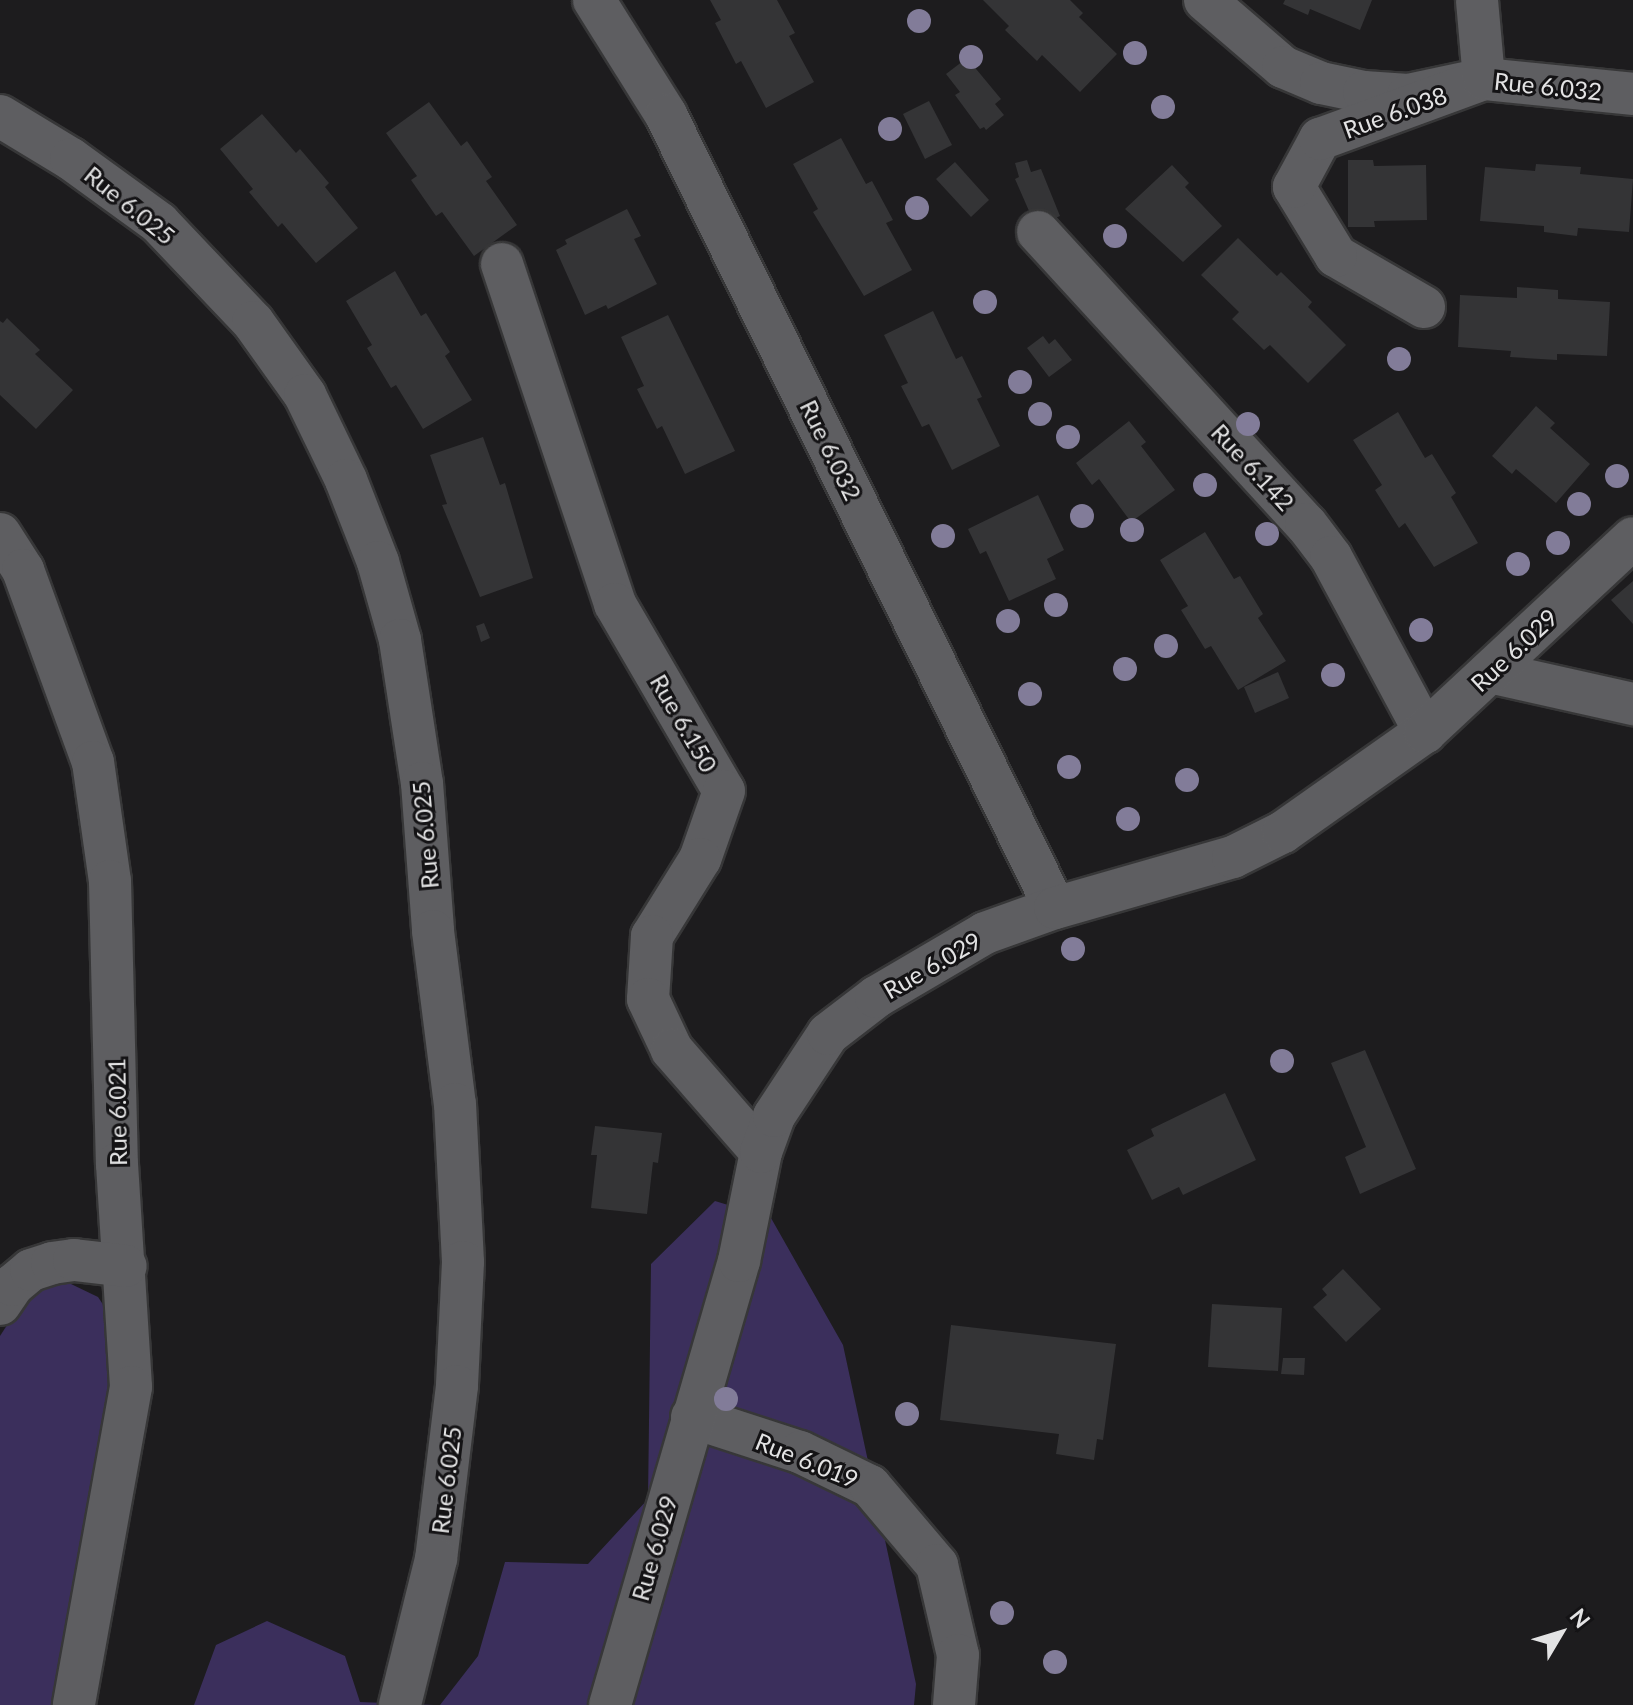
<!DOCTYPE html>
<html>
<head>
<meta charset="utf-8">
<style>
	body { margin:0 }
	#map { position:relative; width:1633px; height:1705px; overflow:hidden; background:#1d1c1e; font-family:Lato,sans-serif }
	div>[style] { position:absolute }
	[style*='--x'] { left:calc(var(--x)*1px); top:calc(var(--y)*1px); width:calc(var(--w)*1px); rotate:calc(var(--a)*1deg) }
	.green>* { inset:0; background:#3b2f5c }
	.building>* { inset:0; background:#343436 }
	.roads { filter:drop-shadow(2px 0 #373738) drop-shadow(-2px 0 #373738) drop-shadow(0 2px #373738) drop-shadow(0 -2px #373738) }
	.minor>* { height:42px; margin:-21px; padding:0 21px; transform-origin:21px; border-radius:21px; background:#5e5e61 }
	.trees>* { width:24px; height:24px; margin:-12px; border-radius:50%; background:#827c99 }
	span { translate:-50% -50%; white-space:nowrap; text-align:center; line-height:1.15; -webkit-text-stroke:6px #141315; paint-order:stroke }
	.street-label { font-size:24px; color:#e3e3e4 }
	.north { position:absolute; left:1521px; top:1593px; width:80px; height:80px; -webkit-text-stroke:6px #141315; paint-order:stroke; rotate:52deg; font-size:22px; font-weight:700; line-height:32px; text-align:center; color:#e3e3e4 }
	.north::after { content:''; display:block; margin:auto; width:28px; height:36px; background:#e3e3e4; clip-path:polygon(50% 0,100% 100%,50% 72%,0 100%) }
</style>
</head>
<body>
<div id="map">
	<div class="green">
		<i style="clip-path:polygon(715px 1201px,771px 1218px,843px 1345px,916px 1684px,914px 1705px,440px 1705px,478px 1656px,505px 1562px,588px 1564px,648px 1499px,651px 1264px)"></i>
		<i style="clip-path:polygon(51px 1284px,71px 1284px,98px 1297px,110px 1315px,121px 1350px,56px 1705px,0 1705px,0 1336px,22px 1302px)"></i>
		<i style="clip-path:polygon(267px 1621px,345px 1656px,360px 1702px,434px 1705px,194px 1705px,216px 1645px)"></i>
	</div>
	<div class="building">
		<i style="clip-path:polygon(710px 0,777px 0,795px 33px,789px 36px,814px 82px,766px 108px,741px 61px,736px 64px,715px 23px,721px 20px)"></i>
		<i style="clip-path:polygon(983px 0,1070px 0,1083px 13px,1079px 17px,1117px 54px,1080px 92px,1042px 55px,1037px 61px,1005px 30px,1009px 26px)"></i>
		<i style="clip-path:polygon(1285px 0,1372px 0,1360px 30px,1310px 9px,1308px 15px,1283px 4px)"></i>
		<i style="clip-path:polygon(967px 58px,1001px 99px,995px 104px,1004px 115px,986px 130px,984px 127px,980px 129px,955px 95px,960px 92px,946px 74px)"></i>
		<i style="clip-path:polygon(929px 101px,952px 145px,925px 159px,903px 114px)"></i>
		<i style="clip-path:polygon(429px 102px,461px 146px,467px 141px,492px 177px,486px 181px,517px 225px,474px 256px,442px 212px,436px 216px,411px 180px,417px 176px,386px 133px)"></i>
		<i style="clip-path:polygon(262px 114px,296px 153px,300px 149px,329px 183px,325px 187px,358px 228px,316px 263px,282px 223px,278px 227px,249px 192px,253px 189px,220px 149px)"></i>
		<i style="clip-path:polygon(841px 138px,866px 184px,872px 181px,893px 220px,886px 223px,912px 270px,864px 296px,813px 212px,818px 209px,793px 164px)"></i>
		<i style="clip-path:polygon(1027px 160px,1031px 172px,1041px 169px,1060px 216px,1036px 227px,1015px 179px,1019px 177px,1015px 163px)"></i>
		<i style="clip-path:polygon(1348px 160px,1373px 160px,1374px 166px,1426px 165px,1427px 220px,1374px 221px,1375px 227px,1348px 227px)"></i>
		<i style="clip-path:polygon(955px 162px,989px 200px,971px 217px,936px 179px)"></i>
		<i style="clip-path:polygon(1536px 164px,1581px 167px,1580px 174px,1633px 179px,1629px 232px,1578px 228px,1577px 236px,1544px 232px,1544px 226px,1480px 221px,1485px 167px,1535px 171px)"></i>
		<i style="clip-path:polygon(1172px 165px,1189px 183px,1185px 187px,1222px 226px,1183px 262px,1125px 209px)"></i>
		<i style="clip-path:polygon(627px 209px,641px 236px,634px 239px,657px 284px,608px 309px,606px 305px,585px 315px,556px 250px,567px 244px,565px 240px)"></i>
		<i style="clip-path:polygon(1238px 238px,1277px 276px,1281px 272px,1312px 302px,1308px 307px,1346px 345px,1308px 383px,1270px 345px,1264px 350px,1232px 319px,1239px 312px,1201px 275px)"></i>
		<i style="clip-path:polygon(395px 271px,421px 316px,426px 313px,450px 352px,445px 356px,472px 400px,423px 429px,396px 385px,391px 388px,367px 348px,372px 345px,346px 301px)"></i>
		<i style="clip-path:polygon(1517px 287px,1558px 290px,1558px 299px,1610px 302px,1607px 356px,1557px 354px,1557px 360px,1510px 357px,1511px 351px,1458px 347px,1460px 295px,1517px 298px)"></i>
		<i style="clip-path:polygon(933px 311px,956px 359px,962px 356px,982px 397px,977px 399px,1000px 446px,952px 470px,929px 424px,922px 427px,901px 386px,908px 383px,884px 335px)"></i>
		<i style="clip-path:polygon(668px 315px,735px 451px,685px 474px,662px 426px,657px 429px,637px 389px,644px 386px,621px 337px)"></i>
		<i style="clip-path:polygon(7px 318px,40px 350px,35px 354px,73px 390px,36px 429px,0 395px,0 321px,3px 323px)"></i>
		<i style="clip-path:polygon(1043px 336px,1049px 344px,1055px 339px,1072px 360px,1049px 377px,1027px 348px)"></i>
		<i style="clip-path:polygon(1536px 406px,1555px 423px,1550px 428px,1590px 464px,1556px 503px,1516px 469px,1512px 474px,1492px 456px)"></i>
		<i style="clip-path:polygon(1398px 412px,1425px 458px,1432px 454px,1456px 493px,1451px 497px,1478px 543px,1434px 567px,1405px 523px,1399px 528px,1375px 490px,1382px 485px,1353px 440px)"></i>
		<i style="clip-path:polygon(1129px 421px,1146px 442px,1141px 446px,1175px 490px,1131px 522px,1099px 479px,1092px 485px,1076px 463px)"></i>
		<i style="clip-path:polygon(483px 437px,500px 485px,505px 483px,533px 578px,480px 597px,442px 505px,447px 504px,430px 455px)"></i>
		<i style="clip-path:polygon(1038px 495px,1064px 550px,1047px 559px,1056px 579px,1009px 601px,986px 551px,980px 554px,968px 529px)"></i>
		<i style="clip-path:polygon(1205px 532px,1234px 579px,1240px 576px,1263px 614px,1258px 618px,1286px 661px,1238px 690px,1211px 646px,1205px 649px,1181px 610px,1188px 606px,1160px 560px)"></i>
		<i style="clip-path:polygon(1633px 581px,1633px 624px,1611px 600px)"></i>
		<i style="clip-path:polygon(484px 623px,490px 638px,481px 642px,476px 626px)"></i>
		<i style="clip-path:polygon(1278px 672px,1289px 698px,1255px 713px,1244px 687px)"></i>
		<i style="clip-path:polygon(1365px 1050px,1416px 1169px,1360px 1194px,1345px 1157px,1366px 1147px,1331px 1063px)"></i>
		<i style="clip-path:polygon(1225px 1093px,1256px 1160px,1183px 1195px,1179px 1187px,1152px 1200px,1127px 1150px,1154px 1136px,1151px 1129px)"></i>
		<i style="clip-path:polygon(595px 1126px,662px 1133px,658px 1163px,653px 1162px,647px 1214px,591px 1208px,597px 1155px,591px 1155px)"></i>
		<i style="clip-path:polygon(1343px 1269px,1381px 1309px,1346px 1342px,1313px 1307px,1327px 1295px,1322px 1289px)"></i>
		<i style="clip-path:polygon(1212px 1304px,1282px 1308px,1278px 1371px,1208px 1367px)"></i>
		<i style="clip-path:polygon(951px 1325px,1116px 1344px,1103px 1440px,1097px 1439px,1094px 1460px,1056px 1454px,1059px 1434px,940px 1420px)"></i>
		<i style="clip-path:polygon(1283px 1358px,1305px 1358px,1304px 1375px,1281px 1374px)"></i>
	</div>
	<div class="roads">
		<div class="minor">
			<i style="--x:594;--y:0;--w:136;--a:57.9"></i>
			<i style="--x:666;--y:115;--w:883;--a:63.87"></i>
			<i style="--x:1205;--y:0;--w:103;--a:40.7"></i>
			<i style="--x:1283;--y:67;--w:41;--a:22.8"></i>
			<i style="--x:1321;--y:83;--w:44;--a:11.8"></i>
			<i style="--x:1364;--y:92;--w:44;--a:3.9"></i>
			<i style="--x:1408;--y:95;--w:78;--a:-11.9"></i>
			<i style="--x:1484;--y:79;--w:150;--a:5.7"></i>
			<i style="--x:0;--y:116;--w:83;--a:31.2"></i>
			<i style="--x:71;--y:159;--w:109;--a:36"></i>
			<i style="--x:159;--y:223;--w:137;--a:46.5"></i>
			<i style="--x:253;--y:322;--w:90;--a:54.5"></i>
			<i style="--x:305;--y:395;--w:94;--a:64.2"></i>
			<i style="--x:346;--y:480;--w:88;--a:68.7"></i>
			<i style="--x:378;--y:562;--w:81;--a:74.2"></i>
			<i style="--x:400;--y:640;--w:145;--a:81.3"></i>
			<i style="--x:422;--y:783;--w:148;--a:85.7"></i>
			<i style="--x:433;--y:931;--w:174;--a:82.8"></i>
			<i style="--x:455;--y:1104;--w:158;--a:87.1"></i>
			<i style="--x:463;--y:1262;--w:124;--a:92.8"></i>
			<i style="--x:457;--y:1386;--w:174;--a:96.9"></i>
			<i style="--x:436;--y:1559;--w:150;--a:103.9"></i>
			<i style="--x:1038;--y:232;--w:396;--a:47.5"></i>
			<i style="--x:1306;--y:524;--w:41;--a:52.9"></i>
			<i style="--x:1331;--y:557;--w:199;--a:61.8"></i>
			<i style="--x:502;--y:264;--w:358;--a:71.6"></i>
			<i style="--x:615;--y:604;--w:216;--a:59.8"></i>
			<i style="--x:724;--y:791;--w:72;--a:109.4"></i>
			<i style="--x:700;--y:859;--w:91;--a:121.9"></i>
			<i style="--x:652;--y:936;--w:63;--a:93.6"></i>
			<i style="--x:648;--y:999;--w:56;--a:64.8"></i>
			<i style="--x:672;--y:1050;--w:135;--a:48.9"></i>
			<i style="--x:1424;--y:307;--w:102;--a:-149.9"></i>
			<i style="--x:1336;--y:256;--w:81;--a:-121.3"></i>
			<i style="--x:1294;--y:187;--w:55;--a:-61.6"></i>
			<i style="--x:1320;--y:139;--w:175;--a:-20.1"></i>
			<i style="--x:1484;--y:79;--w:79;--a:-95.1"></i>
			<i style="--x:0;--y:534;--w:43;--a:57.4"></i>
			<i style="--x:23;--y:570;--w:204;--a:70"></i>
			<i style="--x:93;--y:762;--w:120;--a:81.9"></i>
			<i style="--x:110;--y:881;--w:283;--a:88.6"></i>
			<i style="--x:117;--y:1164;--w:223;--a:86.4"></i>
			<i style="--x:131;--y:1387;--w:323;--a:100.2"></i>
			<i style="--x:1490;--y:672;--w:147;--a:12.6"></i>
			<i style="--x:0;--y:1304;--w:23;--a:-56"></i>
			<i style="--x:13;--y:1285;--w:23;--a:-40"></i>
			<i style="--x:31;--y:1270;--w:22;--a:-18"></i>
			<i style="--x:52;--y:1263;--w:22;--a:-8"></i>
			<i style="--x:74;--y:1260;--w:52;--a:6.6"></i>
			<i style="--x:692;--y:1417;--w:114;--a:18"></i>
			<i style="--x:800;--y:1452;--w:78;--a:25.9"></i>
			<i style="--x:870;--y:1486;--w:104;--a:49.7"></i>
			<i style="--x:937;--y:1565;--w:92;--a:76.9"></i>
			<i style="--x:958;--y:1655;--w:50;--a:94.6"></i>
			<i style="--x:610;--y:1705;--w:462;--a:-73.8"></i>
			<i style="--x:739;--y:1261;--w:111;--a:-78.6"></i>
			<i style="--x:761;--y:1152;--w:38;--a:-70"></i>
			<i style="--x:774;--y:1116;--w:98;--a:-56.6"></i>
			<i style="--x:828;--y:1034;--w:61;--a:-37.6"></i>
			<i style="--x:876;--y:997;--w:126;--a:-30.4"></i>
			<i style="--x:985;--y:933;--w:74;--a:-19.7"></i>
			<i style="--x:1055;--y:908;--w:185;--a:-16"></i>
			<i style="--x:1233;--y:857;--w:56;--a:-26.6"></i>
			<i style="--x:1283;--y:832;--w:174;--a:-35.2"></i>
			<i style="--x:1425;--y:732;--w:284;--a:-43"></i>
		</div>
	</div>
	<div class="trees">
		<i style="left:919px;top:21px"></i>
		<i style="left:1135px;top:53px"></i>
		<i style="left:971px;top:57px"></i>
		<i style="left:1163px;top:107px"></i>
		<i style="left:890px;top:129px"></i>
		<i style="left:917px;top:208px"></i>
		<i style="left:1115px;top:236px"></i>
		<i style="left:985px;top:302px"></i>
		<i style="left:1399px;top:359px"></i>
		<i style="left:1020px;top:382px"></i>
		<i style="left:1040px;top:414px"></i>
		<i style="left:1248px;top:424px"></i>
		<i style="left:1068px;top:437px"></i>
		<i style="left:1617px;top:476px"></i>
		<i style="left:1205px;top:485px"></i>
		<i style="left:1579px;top:504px"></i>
		<i style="left:1082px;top:516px"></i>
		<i style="left:1132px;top:530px"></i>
		<i style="left:1267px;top:534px"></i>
		<i style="left:943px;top:536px"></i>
		<i style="left:1558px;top:543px"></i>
		<i style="left:1518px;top:564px"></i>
		<i style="left:1056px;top:605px"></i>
		<i style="left:1008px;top:621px"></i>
		<i style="left:1421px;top:630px"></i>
		<i style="left:1166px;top:646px"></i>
		<i style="left:1125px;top:669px"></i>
		<i style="left:1333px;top:675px"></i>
		<i style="left:1030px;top:694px"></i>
		<i style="left:1069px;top:767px"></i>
		<i style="left:1187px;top:780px"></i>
		<i style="left:1128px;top:819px"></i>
		<i style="left:1073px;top:949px"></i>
		<i style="left:1282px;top:1061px"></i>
		<i style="left:726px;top:1399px"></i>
		<i style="left:907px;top:1414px"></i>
		<i style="left:1002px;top:1613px"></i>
		<i style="left:1055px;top:1662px"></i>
	</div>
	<div class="street-label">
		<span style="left:1548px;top:86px;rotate:6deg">Rue 6.032</span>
		<span style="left:1395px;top:112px;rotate:-20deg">Rue 6.038</span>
		<span style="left:130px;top:205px;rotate:39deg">Rue 6.025</span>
		<span style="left:831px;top:450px;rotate:64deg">Rue 6.032</span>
		<span style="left:1253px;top:467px;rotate:47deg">Rue 6.142</span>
		<span style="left:1514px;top:650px;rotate:-43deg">Rue 6.029</span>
		<span style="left:684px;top:723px;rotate:60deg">Rue 6.150</span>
		<span style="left:425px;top:835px;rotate:-95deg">Rue 6.025</span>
		<span style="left:932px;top:965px;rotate:-30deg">Rue 6.029</span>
		<span style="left:117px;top:1112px;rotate:-91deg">Rue 6.021</span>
		<span style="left:807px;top:1460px;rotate:22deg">Rue 6.019</span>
		<span style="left:446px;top:1480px;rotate:-83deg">Rue 6.025</span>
		<span style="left:654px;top:1548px;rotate:-74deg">Rue 6.029</span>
	</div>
	<div class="north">N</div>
</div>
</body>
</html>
